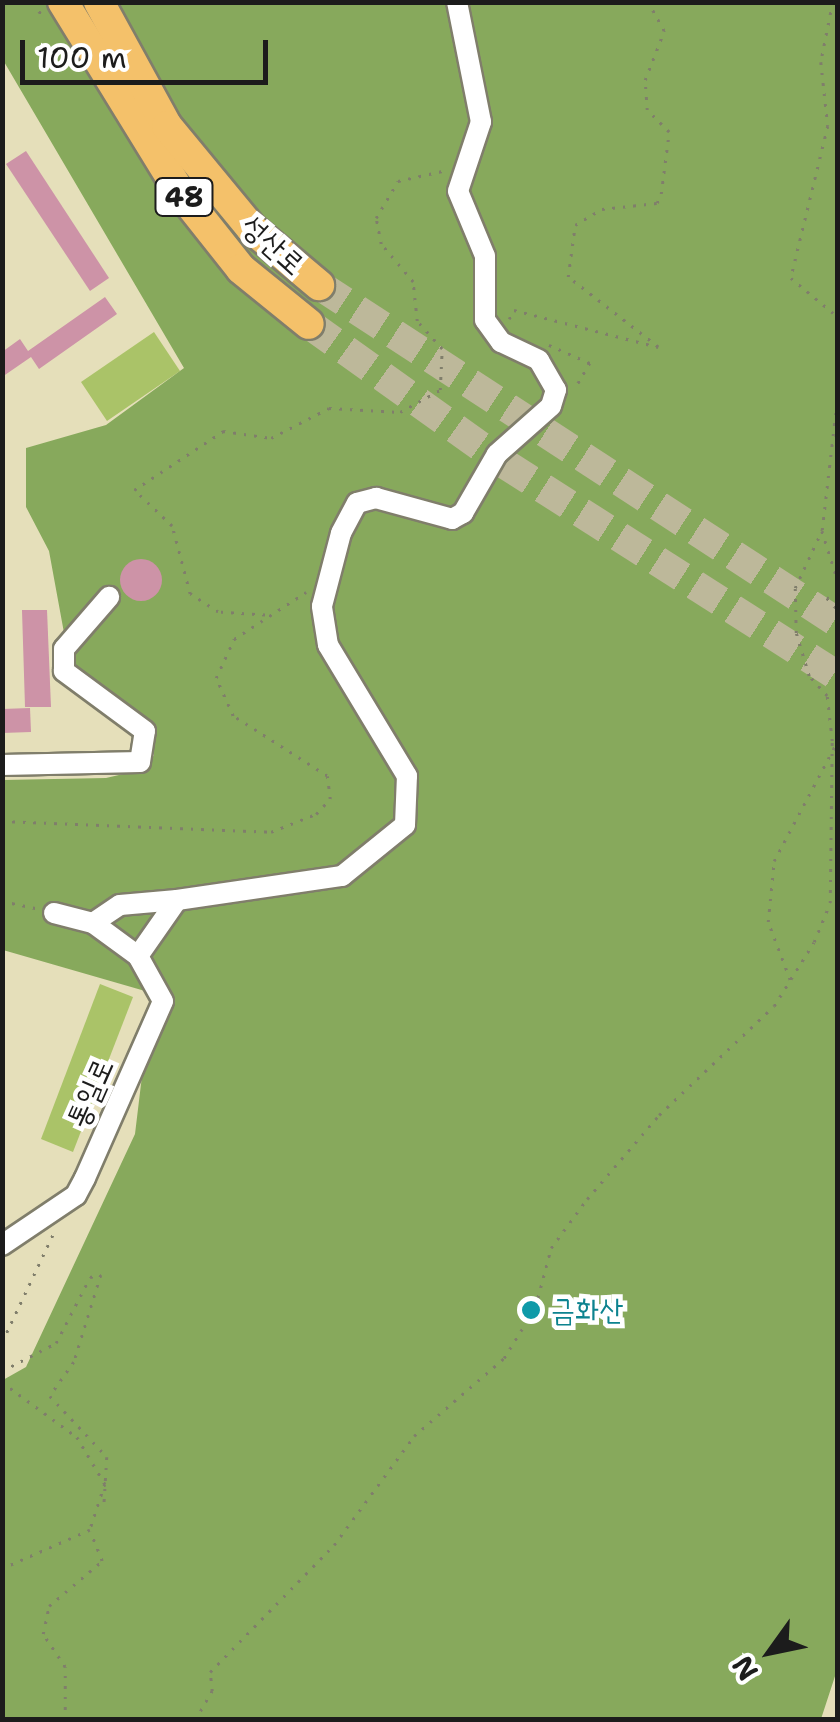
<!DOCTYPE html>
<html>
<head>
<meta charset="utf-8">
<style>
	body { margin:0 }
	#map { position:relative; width:840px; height:1722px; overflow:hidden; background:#e5dfba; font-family:"Shantell Sans","Poor Story",sans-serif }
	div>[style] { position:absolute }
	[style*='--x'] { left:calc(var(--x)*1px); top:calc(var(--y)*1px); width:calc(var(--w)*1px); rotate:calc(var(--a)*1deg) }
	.green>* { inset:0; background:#aac368 }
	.forest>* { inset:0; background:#87a95c }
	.building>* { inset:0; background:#cd93a7 }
	.round { border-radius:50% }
	.primary-tunnel>* { height:30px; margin-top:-15px; transform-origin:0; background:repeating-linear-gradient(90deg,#bdb89a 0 30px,transparent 0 45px) }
	.path>* { height:2.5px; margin-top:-1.25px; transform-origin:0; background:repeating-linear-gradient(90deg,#807e6b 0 2.5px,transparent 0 10.5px) }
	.roads { filter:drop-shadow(2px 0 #807e6b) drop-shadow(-2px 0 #807e6b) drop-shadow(0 2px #807e6b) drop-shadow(0 -2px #807e6b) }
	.street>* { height:20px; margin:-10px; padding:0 10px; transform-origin:10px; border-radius:10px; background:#fff }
	.primary>* { height:30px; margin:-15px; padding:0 15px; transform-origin:15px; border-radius:15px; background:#f4c16a }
	.dots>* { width:28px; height:28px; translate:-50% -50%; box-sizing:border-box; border:5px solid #fff; border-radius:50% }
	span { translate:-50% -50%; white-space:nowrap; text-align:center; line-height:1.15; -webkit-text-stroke:9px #fff; paint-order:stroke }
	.shield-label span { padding:2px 8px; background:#fff; border:2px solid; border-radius:8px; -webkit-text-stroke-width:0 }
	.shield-label { font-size:28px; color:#1c1c1c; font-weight:700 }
	.street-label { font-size:30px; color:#1c1c1c }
	.culture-label { font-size:30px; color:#0d838f }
	.left { translate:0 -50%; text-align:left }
	.frame { position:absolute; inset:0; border:5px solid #1c1c1c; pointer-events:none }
	.north { position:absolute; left:720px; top:1602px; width:100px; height:100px; -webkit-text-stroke:8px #fff; paint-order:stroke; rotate:237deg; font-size:28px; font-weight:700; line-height:40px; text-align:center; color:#1c1c1c }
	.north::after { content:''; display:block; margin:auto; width:35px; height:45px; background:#1c1c1c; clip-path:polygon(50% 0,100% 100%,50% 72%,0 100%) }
	.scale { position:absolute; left:20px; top:40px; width:248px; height:45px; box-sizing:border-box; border:5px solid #1c1c1c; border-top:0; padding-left:12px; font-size:30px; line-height:35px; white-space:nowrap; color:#1c1c1c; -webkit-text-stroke:8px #fff; paint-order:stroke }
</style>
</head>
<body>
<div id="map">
	<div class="green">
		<i style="clip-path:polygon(154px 332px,180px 371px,107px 421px,81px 382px)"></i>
		<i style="clip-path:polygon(100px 984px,133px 997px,73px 1152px,41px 1139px)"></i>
	</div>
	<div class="forest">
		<i style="clip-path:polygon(3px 3px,837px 3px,838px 1667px,821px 1719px,3px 1719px,3px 1380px,26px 1367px,135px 1134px,152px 993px,3px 950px,3px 780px,106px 778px,145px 769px,154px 755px,149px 727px,71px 671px,49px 551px,26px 507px,26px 448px,106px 425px,184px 368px,3px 60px)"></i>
	</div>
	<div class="building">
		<i style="clip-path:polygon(26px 151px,109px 278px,90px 291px,6px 164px)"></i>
		<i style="clip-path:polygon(105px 297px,117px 314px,39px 369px,31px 357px,2px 377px,2px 352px,20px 339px,28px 351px)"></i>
		<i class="round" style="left:120px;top:559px;width:42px;height:42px"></i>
		<i style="clip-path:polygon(22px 610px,47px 610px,51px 707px,25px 707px)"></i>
		<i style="clip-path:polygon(30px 708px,31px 732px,2px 733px,2px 709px)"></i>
	</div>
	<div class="primary-tunnel">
		<i style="--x:319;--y:285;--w:619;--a:33.07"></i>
		<i style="--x:309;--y:324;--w:241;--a:35.5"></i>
		<i style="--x:505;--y:464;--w:395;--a:32.5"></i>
	</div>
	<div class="path">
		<i style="--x:34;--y:2;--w:14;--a:60"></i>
		<i style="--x:833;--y:2;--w:61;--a:101.3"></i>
		<i style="--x:821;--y:62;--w:64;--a:83.8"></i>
		<i style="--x:828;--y:126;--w:156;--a:103.7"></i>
		<i style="--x:791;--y:278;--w:61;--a:39.7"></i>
		<i style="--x:509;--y:319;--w:10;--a:-61"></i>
		<i style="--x:514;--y:310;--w:149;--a:14.4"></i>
		<i style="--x:658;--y:347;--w:114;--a:-142.1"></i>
		<i style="--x:568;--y:277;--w:52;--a:-82.3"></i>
		<i style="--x:575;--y:225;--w:31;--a:-31"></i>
		<i style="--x:602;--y:209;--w:55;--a:-6.2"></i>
		<i style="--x:657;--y:203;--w:10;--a:-66"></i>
		<i style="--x:661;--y:194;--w:63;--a:-82.6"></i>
		<i style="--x:669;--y:132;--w:31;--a:-135"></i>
		<i style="--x:647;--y:110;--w:30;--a:-94"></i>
		<i style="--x:645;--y:80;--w:53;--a:-68.8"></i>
		<i style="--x:664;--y:31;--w:33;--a:-119"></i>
		<i style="--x:549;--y:345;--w:45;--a:23.7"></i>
		<i style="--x:590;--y:363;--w:28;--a:120"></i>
		<i style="--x:822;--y:531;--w:52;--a:72.3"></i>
		<i style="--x:838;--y:602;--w:12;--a:-160"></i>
		<i style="--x:827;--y:598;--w:16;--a:47"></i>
		<i style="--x:265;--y:615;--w:47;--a:-176.3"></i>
		<i style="--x:218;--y:612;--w:33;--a:-147"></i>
		<i style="--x:190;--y:594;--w:70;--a:-104.8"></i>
		<i style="--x:172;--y:526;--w:52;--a:-136.5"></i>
		<i style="--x:134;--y:490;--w:107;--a:-33.5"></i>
		<i style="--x:223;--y:431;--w:49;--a:8.3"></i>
		<i style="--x:271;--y:438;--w:65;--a:-27.3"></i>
		<i style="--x:329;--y:408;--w:71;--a:3.2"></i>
		<i style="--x:400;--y:412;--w:46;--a:-28.8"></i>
		<i style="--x:440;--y:390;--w:41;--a:-87.2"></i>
		<i style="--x:442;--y:349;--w:38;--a:-132"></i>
		<i style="--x:417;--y:321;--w:39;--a:-96"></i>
		<i style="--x:413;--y:282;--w:50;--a:-130.1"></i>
		<i style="--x:381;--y:244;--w:26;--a:-101"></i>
		<i style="--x:376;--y:218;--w:43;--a:-59.3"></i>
		<i style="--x:398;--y:181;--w:50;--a:-12.7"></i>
		<i style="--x:2;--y:821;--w:269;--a:2.3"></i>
		<i style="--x:271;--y:832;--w:48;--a:-21.8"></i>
		<i style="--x:316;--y:814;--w:21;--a:-47"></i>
		<i style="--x:330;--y:799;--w:23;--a:-97"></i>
		<i style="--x:327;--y:776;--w:112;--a:-147.4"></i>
		<i style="--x:233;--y:716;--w:42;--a:-114.1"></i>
		<i style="--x:216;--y:678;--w:43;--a:-65.2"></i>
		<i style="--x:234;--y:639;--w:86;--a:-33.1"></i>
		<i style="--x:2;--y:901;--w:34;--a:12"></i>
		<i style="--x:790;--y:980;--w:62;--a:-110.8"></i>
		<i style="--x:768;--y:922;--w:61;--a:-84.4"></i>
		<i style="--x:774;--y:861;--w:137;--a:-62.1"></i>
		<i style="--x:2;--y:1342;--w:119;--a:-64.7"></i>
		<i style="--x:2;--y:1371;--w:61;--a:-27.4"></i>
		<i style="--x:56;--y:1343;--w:74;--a:-62.7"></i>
		<i style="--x:90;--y:1277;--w:11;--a:-10"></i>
		<i style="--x:101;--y:1275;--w:91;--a:107.2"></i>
		<i style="--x:74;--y:1362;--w:42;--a:125.2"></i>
		<i style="--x:50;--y:1396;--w:83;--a:46.9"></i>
		<i style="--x:107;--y:1457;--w:50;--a:93.4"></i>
		<i style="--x:2;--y:1382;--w:93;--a:36.3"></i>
		<i style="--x:77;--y:1437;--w:55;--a:59.2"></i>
		<i style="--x:105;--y:1484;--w:48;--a:108.1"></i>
		<i style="--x:90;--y:1530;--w:96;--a:156.1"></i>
		<i style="--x:65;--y:1720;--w:53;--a:-90"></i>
		<i style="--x:65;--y:1667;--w:40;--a:-124"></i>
		<i style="--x:43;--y:1634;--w:29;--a:-78"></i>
		<i style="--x:49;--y:1606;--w:70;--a:-40.3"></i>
		<i style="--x:102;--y:1561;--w:31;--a:-112"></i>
		<i style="--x:195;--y:1720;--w:34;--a:-60"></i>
		<i style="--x:212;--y:1691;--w:19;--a:-96"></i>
		<i style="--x:210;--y:1672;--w:177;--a:-45.7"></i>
		<i style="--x:334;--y:1545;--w:135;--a:-53.7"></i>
		<i style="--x:414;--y:1436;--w:119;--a:-40.9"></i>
		<i style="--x:504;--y:1358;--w:59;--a:-58.2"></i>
		<i style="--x:535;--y:1308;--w:62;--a:-75.1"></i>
		<i style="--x:551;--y:1248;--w:61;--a:-53.7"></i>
		<i style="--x:587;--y:1199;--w:111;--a:-49.4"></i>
		<i style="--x:659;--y:1115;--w:158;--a:-43.5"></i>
		<i style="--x:774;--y:1006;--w:75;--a:-58"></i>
		<i style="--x:814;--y:942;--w:42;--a:-67.7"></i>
		<i style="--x:830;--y:903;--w:162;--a:-89.3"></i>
		<i style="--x:832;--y:741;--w:45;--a:-96.3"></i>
		<i style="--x:827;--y:696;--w:27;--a:-132"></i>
		<i style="--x:809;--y:676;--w:45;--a:-106.8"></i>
		<i style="--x:796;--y:633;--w:45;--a:-91.3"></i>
		<i style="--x:795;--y:588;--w:64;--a:-65"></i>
		<i style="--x:822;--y:530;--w:139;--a:-83.4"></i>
	</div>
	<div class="roads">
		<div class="street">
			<i style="--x:2;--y:765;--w:138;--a:-1.2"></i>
			<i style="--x:140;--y:762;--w:31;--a:-81"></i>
			<i style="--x:145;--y:731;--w:101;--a:-143.5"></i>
			<i style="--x:64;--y:671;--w:22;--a:-90"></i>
			<i style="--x:64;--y:649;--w:69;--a:-49.1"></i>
			<i style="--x:54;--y:913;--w:40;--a:14.4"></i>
			<i style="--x:138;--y:956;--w:56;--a:-143.7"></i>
			<i style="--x:93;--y:923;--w:32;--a:-34"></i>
			<i style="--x:120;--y:905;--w:57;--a:-5"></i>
			<i style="--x:2;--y:1245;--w:89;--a:-34"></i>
			<i style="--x:76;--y:1195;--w:19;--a:-62"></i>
			<i style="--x:85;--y:1178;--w:193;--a:-66.2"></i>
			<i style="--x:163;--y:1001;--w:51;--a:-119.1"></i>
			<i style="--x:138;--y:956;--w:68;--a:-55.1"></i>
			<i style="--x:177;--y:900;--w:167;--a:-8.3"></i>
			<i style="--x:342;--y:876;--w:81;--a:-39"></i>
			<i style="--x:405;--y:825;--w:49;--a:-87.7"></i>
			<i style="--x:407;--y:776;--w:153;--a:-121.1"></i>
			<i style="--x:328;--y:645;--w:39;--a:-99"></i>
			<i style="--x:322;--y:606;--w:75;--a:-75.4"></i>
			<i style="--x:341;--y:533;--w:34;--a:-62"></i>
			<i style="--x:357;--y:503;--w:20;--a:-15"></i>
			<i style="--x:376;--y:498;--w:79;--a:15.4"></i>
			<i style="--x:452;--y:519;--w:13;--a:-29"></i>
			<i style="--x:463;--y:513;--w:68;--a:-60"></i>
			<i style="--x:497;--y:454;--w:72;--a:-41.6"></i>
			<i style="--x:551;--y:406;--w:17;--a:-73"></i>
			<i style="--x:556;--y:390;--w:34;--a:-120"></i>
			<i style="--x:539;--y:360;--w:42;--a:-154.7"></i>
			<i style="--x:501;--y:342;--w:27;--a:-126"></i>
			<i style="--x:485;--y:320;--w:64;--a:-90"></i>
			<i style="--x:485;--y:256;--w:70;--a:-112.6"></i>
			<i style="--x:458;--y:191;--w:73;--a:-71.6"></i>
			<i style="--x:481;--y:122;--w:122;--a:-101.3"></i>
		</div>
		<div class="primary">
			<i style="--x:63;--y:2;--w:223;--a:58.4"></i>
			<i style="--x:180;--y:192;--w:98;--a:51.6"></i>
			<i style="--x:241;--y:269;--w:87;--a:39"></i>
			<i style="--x:99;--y:2;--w:141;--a:61.3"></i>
			<i style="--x:167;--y:126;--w:132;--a:50.5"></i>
			<i style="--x:251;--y:228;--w:89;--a:40"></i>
		</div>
	</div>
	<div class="dots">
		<i style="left:531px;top:1310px;background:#0f9aa8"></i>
	</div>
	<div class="shield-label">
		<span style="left:184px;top:197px">48</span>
	</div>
	<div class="street-label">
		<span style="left:273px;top:245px;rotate:42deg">성산로</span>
		<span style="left:90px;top:1093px;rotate:-66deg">통일로</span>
	</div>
	<div class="culture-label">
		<span class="left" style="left:551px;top:1310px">금화산</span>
	</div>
	<div class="frame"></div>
	<div class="north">N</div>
	<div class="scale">100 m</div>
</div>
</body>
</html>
